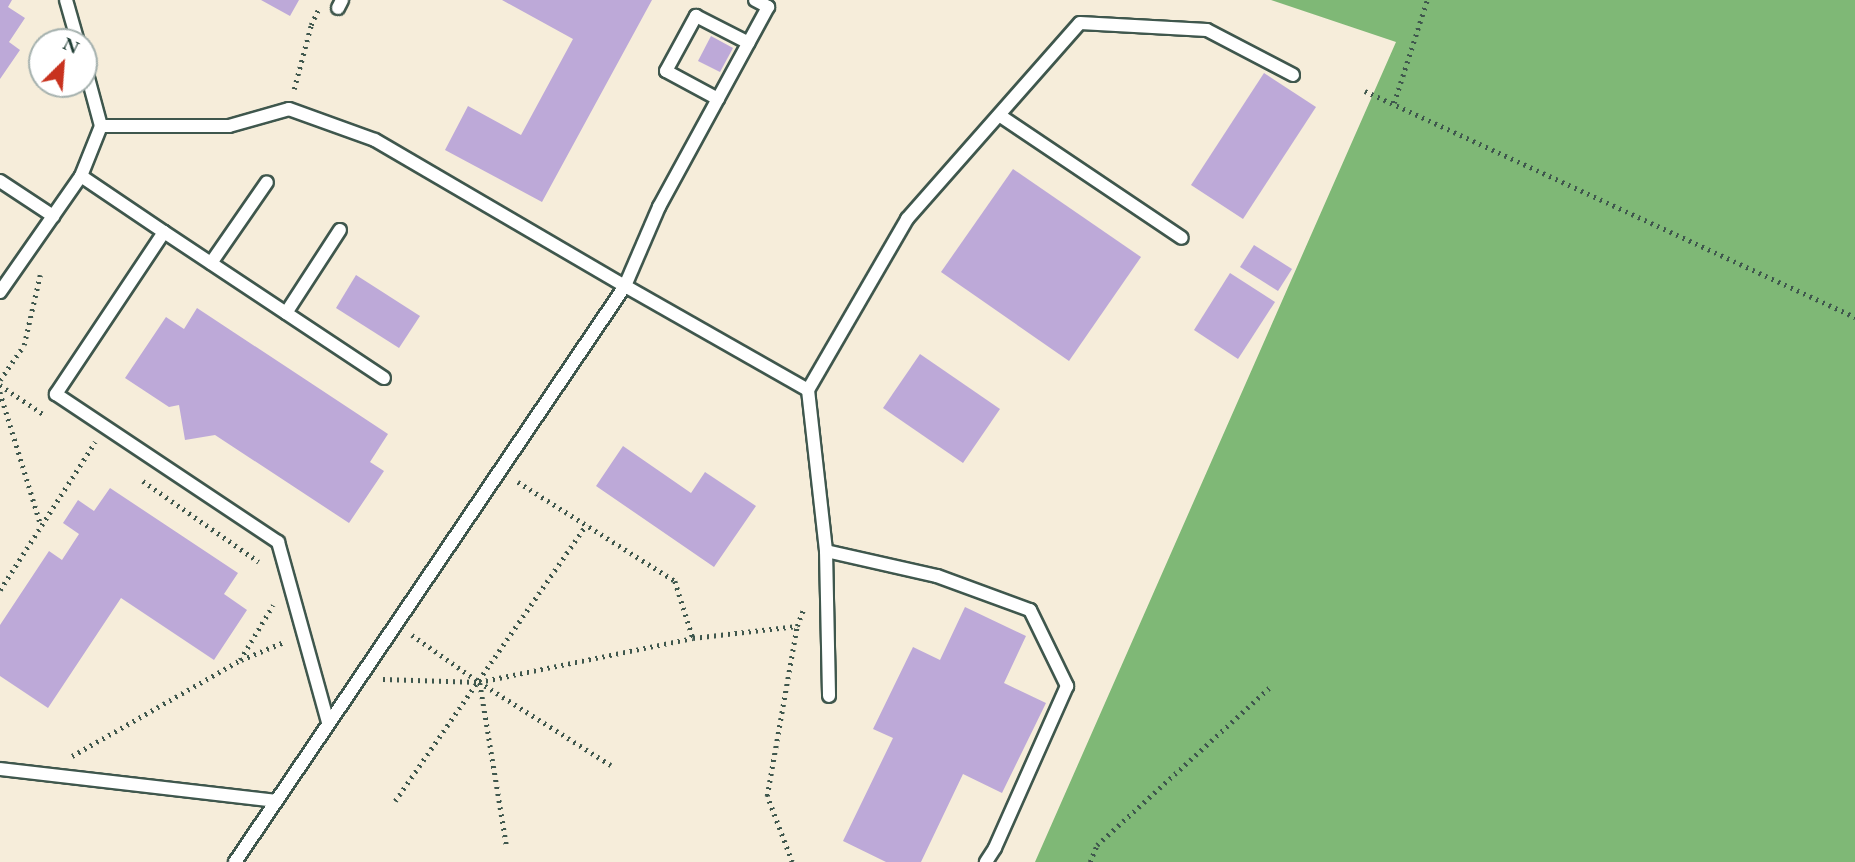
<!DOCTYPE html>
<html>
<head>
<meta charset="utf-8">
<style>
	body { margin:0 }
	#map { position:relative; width:1855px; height:862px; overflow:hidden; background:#f6edda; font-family:"EB Garamond",serif }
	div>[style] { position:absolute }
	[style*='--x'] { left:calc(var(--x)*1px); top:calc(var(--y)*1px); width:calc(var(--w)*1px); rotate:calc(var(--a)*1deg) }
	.forest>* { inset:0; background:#7fb876 }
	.building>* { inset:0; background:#bda9d8 }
	.path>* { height:4.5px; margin-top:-2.25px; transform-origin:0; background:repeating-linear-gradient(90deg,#3f574d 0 2px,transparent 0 7px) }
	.roads { filter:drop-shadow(2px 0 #3f574d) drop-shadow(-2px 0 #3f574d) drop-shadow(0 2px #3f574d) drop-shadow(0 -2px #3f574d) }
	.lane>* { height:12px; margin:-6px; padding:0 6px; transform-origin:6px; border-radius:6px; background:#fff }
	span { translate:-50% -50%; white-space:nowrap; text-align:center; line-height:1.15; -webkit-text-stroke:6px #fff; paint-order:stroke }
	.north { position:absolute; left:28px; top:28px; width:70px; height:70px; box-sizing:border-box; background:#fff; border:2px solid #a5b1ae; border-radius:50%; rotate:25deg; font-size:19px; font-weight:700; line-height:28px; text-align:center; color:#1f3d34 }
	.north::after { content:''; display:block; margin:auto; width:24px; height:32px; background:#c8321e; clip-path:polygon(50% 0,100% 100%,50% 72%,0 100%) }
</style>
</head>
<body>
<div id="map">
	<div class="forest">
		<i style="clip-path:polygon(1271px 0,1855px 0,1855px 862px,1035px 862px,1396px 42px)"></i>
	</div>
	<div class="building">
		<i style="clip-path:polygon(0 0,12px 0,8px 7px,25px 18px,9px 42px,20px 50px,0 79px)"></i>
		<i style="clip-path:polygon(261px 0,299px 0,290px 16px)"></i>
		<i style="clip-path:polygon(502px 0,652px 0,542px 202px,445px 150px,468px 106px,521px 135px,573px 39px)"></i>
		<i style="clip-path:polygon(711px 36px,733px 48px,720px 72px,698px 61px)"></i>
		<i style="clip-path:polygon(1264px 73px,1316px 107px,1243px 219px,1191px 185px)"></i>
		<i style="clip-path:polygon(1013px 169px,1141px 257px,1069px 361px,941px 272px)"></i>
		<i style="clip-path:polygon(1254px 245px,1292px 269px,1278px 291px,1240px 267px)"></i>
		<i style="clip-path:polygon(1230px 273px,1275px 302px,1238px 359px,1194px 330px)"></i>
		<i style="clip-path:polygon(356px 275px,420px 316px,399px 348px,336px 308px)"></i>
		<i style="clip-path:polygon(197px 308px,388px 434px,370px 462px,384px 471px,349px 523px,215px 435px,185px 440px,179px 405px,169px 407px,125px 378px,166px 317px,184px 329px)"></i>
		<i style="clip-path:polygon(920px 354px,1000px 409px,963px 463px,883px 408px)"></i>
		<i style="clip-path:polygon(623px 446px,691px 493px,705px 472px,756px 506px,714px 567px,596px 486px)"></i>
		<i style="clip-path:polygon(110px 488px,238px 573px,224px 594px,247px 610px,214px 660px,121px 598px,48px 708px,0 676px,0 625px,49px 551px,62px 560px,79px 534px,63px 523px,78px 500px,94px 511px)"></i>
		<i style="clip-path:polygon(965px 607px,1026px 636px,1004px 683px,1046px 703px,1002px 793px,963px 774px,921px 862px,886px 862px,843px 841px,893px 738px,873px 729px,913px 647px,940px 660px)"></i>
	</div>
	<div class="path">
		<i style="--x:294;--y:89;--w:66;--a:-75.1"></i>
		<i style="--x:311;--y:25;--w:17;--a:-65"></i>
		<i style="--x:1365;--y:91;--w:540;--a:24.76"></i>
		<i style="--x:1394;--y:103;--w:108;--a:-72.2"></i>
		<i style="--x:0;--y:380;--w:42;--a:-55.6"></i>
		<i style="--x:24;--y:345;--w:72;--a:-77.1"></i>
		<i style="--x:0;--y:385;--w:52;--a:34"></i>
		<i style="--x:0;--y:392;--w:139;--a:72.9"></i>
		<i style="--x:143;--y:481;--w:141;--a:34.9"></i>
		<i style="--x:518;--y:482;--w:186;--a:32.2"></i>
		<i style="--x:675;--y:581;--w:60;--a:72.5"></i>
		<i style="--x:693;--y:638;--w:105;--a:-6.6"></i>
		<i style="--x:0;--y:590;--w:176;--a:-57.3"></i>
		<i style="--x:412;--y:635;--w:82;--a:35"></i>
		<i style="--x:479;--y:682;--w:218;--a:-11.6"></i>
		<i style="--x:241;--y:660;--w:47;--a:-22.7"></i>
		<i style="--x:383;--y:679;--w:96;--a:1.8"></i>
		<i style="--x:479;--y:682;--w:156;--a:32.2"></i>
		<i style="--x:480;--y:683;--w:167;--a:80.7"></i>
		<i style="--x:72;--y:756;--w:193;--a:-29.7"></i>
		<i style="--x:240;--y:660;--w:64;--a:-59"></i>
		<i style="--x:395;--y:801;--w:336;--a:-55.3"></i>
		<i style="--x:792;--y:862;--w:71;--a:-110.7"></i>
		<i style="--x:767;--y:796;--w:173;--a:-80"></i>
		<i style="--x:797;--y:626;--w:19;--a:-69"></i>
		<i style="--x:1090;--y:862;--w:18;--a:-68"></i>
		<i style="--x:1097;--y:845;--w:236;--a:-42.4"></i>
	</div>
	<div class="roads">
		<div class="lane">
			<i style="--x:66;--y:0;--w:44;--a:74.1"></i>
			<i style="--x:755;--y:0;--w:15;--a:28"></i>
			<i style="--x:768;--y:7;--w:228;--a:118.6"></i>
			<i style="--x:659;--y:207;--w:86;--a:113.3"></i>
			<i style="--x:625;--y:286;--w:210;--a:29.6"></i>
			<i style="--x:808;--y:390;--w:198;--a:-59.9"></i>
			<i style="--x:907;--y:219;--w:261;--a:-48.6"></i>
			<i style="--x:1080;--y:23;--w:127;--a:3.2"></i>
			<i style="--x:1207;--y:30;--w:97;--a:27.6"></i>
			<i style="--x:338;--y:8;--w:9;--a:-63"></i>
			<i style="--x:718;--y:99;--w:59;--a:-151.7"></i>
			<i style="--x:666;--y:71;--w:63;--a:-61.4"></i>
			<i style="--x:696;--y:16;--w:59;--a:27"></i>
			<i style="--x:999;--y:115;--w:220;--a:33.9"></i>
			<i style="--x:101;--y:126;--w:128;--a:0"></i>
			<i style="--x:229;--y:126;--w:62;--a:-15.8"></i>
			<i style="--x:289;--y:109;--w:91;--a:19.8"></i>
			<i style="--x:375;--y:140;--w:290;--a:30.3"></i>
			<i style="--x:625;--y:286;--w:696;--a:124.1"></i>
			<i style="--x:81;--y:176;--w:100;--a:34"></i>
			<i style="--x:164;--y:232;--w:195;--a:123.7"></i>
			<i style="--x:56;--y:394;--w:267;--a:33.7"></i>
			<i style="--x:278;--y:542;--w:187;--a:74.5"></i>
			<i style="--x:0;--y:181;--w:64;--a:33.4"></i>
			<i style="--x:164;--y:232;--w:264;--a:33.6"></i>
			<i style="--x:211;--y:263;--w:98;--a:-55.3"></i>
			<i style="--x:0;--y:292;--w:141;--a:-55.1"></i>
			<i style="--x:81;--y:176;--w:54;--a:-68.2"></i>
			<i style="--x:101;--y:126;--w:65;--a:-105.1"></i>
			<i style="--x:286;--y:313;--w:99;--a:-57"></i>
			<i style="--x:808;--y:390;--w:162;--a:83.6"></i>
			<i style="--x:826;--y:551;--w:145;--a:88.8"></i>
			<i style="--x:826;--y:551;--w:114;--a:12.7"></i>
			<i style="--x:937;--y:576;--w:99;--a:20.1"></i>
			<i style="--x:1030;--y:610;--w:85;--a:64"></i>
			<i style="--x:1067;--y:686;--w:177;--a:114"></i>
			<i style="--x:995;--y:848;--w:17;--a:123"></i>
			<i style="--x:0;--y:769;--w:277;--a:6.6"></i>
		</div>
	</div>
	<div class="north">N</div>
</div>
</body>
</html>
